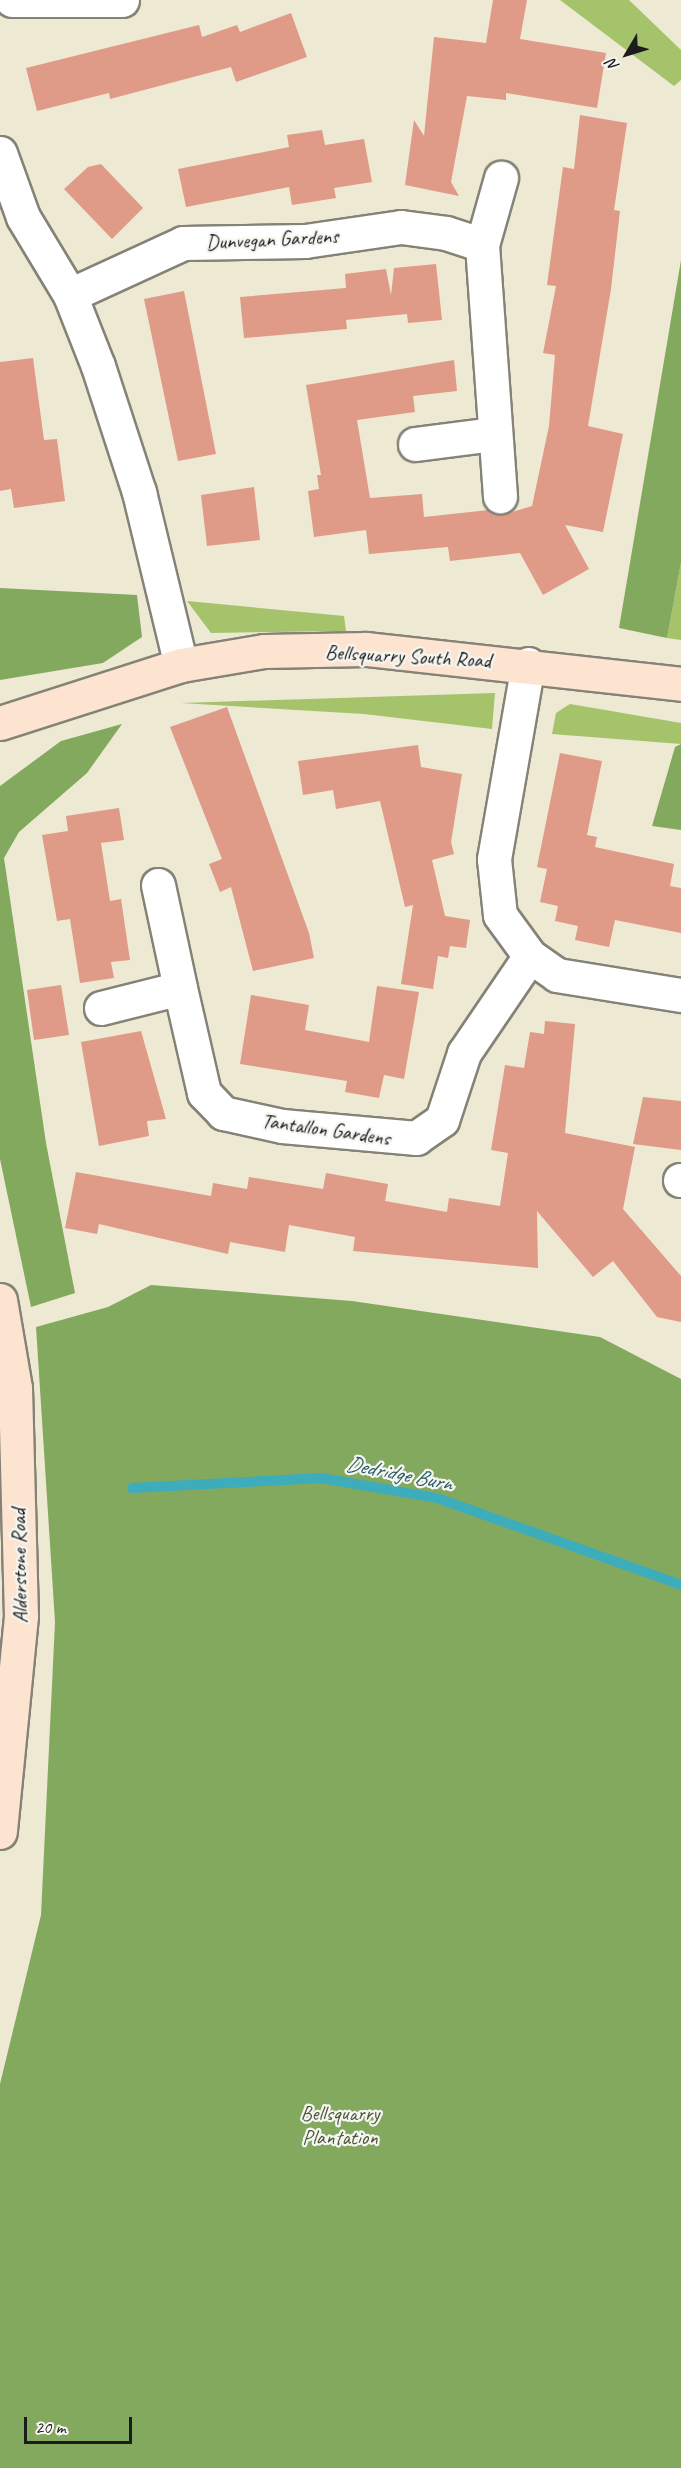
<!DOCTYPE html>
<html>
<head>
<meta charset="utf-8">
<style>
	body { margin:0 }
	#map { position:relative; width:681px; height:2468px; overflow:hidden; background:#eee9d2; font-family:Caveat,sans-serif }
	div>[style] { position:absolute }
	[style*='--x'] { left:calc(var(--x)*1px); top:calc(var(--y)*1px); width:calc(var(--w)*1px); rotate:calc(var(--a)*1deg) }
	.green>* { inset:0; background:#a4c36b }
	.forest>* { inset:0; background:#83a95f }
	.stream>* { height:10px; margin:-5px; padding:0 5px; transform-origin:5px; border-radius:5px; background:#3eadbb }
	.building>* { inset:0; background:#e09a88 }
	.roads { filter:drop-shadow(2px 0 #858277) drop-shadow(-2px 0 #858277) drop-shadow(0 2px #858277) drop-shadow(0 -2px #858277) }
	.street>* { height:33px; margin:-16.5px; padding:0 16.5px; transform-origin:16.5px; border-radius:16.5px; background:#fff }
	.secondary>* { height:33px; margin:-16.5px; padding:0 16.5px; transform-origin:16.5px; border-radius:16.5px; background:#fde4d0 }
	span { translate:-50% -50%; white-space:nowrap; text-align:center; line-height:1.15; -webkit-text-stroke:4.5px #f6f6f2; paint-order:stroke }
	.street-label { font-size:21px; color:#1c1c1c }
	.park-label { font-size:21px; color:#4c5638 }
	.water-label { font-size:22px; color:#2b5d64; font-style:italic }
	.north { position:absolute; left:597px; top:24px; width:60px; height:60px; -webkit-text-stroke:4px #f6f6f2; paint-order:stroke; rotate:232deg; font-size:16px; font-weight:700; line-height:24px; text-align:center; color:#1c1c1c }
	.north::after { content:''; display:block; margin:auto; width:21px; height:27px; background:#1c1c1c; clip-path:polygon(50% 0,100% 100%,50% 72%,0 100%) }
	.scale { position:absolute; left:24px; top:2417px; width:108px; height:27px; box-sizing:border-box; border:3px solid #1c1c1c; border-top:0; padding-left:8px; font-size:18px; line-height:21px; white-space:nowrap; color:#1c1c1c; -webkit-text-stroke:4px #f6f6f2; paint-order:stroke }
</style>
</head>
<body>
<div id="map">
	<div class="green">
		<i style="clip-path:polygon(560px 0,629px 0,681px 50px,681px 80px,674px 86px)"></i>
		<i style="clip-path:polygon(681px 563px,681px 640px,667px 638px)"></i>
		<i style="clip-path:polygon(187px 601px,344px 616px,346px 631px,211px 633px)"></i>
		<i style="clip-path:polygon(495px 693px,492px 729px,364px 714px,181px 703px)"></i>
		<i style="clip-path:polygon(570px 704px,681px 723px,681px 744px,552px 734px,556px 713px)"></i>
	</div>
	<div class="forest">
		<i style="clip-path:polygon(681px 260px,681px 563px,667px 638px,619px 628px)"></i>
		<i style="clip-path:polygon(0 588px,137px 595px,142px 637px,103px 663px,0 680px)"></i>
		<i style="clip-path:polygon(122px 724px,87px 773px,19px 832px,4px 858px,46px 1143px,75px 1293px,31px 1307px,0 1159px,0 786px,61px 741px)"></i>
		<i style="clip-path:polygon(681px 744px,681px 830px,652px 826px,675px 747px)"></i>
		<i style="clip-path:polygon(151px 1285px,352px 1301px,600px 1337px,681px 1379px,681px 2468px,0 2468px,0 2084px,41px 1915px,55px 1622px,36px 1327px,108px 1307px)"></i>
	</div>
	<div class="stream">
		<i style="--x:132;--y:1488;--w:189;--a:-3"></i>
		<i style="--x:321;--y:1478;--w:118;--a:9.8"></i>
		<i style="--x:437;--y:1498;--w:259;--a:19.6"></i>
	</div>
	<div class="building">
		<i style="clip-path:polygon(493px 0,527px 0,520px 39px,606px 53px,597px 108px,506px 93px,506px 100px,467px 96px,451px 182px,459px 196px,405px 185px,414px 120px,424px 136px,434px 37px,486px 43px)"></i>
		<i style="clip-path:polygon(291px 13px,307px 57px,236px 82px,231px 67px,110px 99px,109px 93px,37px 111px,26px 68px,199px 25px,202px 37px,237px 25px,240px 32px)"></i>
		<i style="clip-path:polygon(580px 115px,627px 123px,614px 210px,620px 211px,611px 289px,588px 426px,623px 434px,603px 532px,565px 525px,589px 569px,543px 595px,520px 553px,450px 561px,448px 547px,369px 554px,366px 530px,314px 537px,308px 491px,319px 489px,317px 475px,321px 475px,306px 385px,454px 360px,457px 391px,413px 396px,415px 412px,357px 420px,370px 498px,422px 494px,424px 517px,489px 510px,502px 515px,532px 506px,549px 426px,555px 355px,543px 353px,556px 286px,547px 285px,563px 167px,574px 169px)"></i>
		<i style="clip-path:polygon(322px 130px,325px 145px,364px 139px,372px 182px,334px 188px,336px 198px,292px 205px,289px 187px,186px 207px,178px 169px,289px 147px,287px 135px)"></i>
		<i style="clip-path:polygon(101px 164px,143px 208px,112px 239px,64px 189px,88px 167px)"></i>
		<i style="clip-path:polygon(436px 264px,442px 320px,408px 323px,407px 314px,346px 320px,347px 329px,244px 338px,240px 297px,346px 288px,345px 274px,386px 269px,391px 295px,394px 268px)"></i>
		<i style="clip-path:polygon(184px 291px,216px 454px,178px 461px,144px 299px)"></i>
		<i style="clip-path:polygon(33px 358px,44px 440px,57px 439px,65px 501px,14px 508px,11px 489px,0 491px,0 362px)"></i>
		<i style="clip-path:polygon(254px 487px,260px 540px,207px 546px,201px 495px)"></i>
		<i style="clip-path:polygon(227px 707px,309px 933px,314px 958px,253px 971px,231px 887px,220px 892px,209px 864px,222px 859px,170px 727px)"></i>
		<i style="clip-path:polygon(418px 745px,421px 767px,462px 774px,451px 842px,454px 854px,432px 860px,445px 916px,470px 920px,466px 948px,450px 946px,448px 958px,438px 956px,433px 989px,401px 984px,413px 905px,405px 907px,380px 801px,336px 809px,333px 790px,303px 795px,298px 761px)"></i>
		<i style="clip-path:polygon(560px 753px,602px 761px,587px 835px,597px 837px,595px 847px,674px 864px,670px 886px,681px 888px,681px 933px,615px 920px,609px 947px,575px 940px,578px 926px,555px 921px,558px 906px,540px 902px,547px 869px,537px 867px)"></i>
		<i style="clip-path:polygon(119px 808px,124px 840px,101px 843px,110px 901px,121px 899px,130px 960px,111px 962px,114px 978px,80px 983px,70px 919px,57px 921px,42px 835px,68px 831px,66px 816px)"></i>
		<i style="clip-path:polygon(61px 985px,69px 1035px,34px 1040px,27px 990px)"></i>
		<i style="clip-path:polygon(377px 986px,419px 992px,404px 1079px,384px 1075px,379px 1098px,345px 1092px,347px 1081px,240px 1064px,251px 995px,309px 1005px,305px 1030px,369px 1042px)"></i>
		<i style="clip-path:polygon(545px 1021px,575px 1024px,565px 1133px,635px 1147px,623px 1209px,681px 1276px,681px 1322px,657px 1317px,613px 1261px,593px 1277px,537px 1211px,538px 1268px,353px 1251px,355px 1237px,289px 1225px,285px 1252px,230px 1242px,228px 1254px,99px 1224px,97px 1234px,65px 1228px,76px 1172px,211px 1196px,213px 1183px,247px 1189px,249px 1177px,323px 1189px,326px 1173px,388px 1184px,385px 1201px,447px 1212px,449px 1198px,500px 1206px,508px 1153px,491px 1150px,505px 1065px,524px 1068px,530px 1032px,544px 1034px)"></i>
		<i style="clip-path:polygon(141px 1031px,166px 1119px,147px 1121px,149px 1136px,99px 1146px,81px 1042px)"></i>
		<i style="clip-path:polygon(643px 1097px,681px 1101px,681px 1150px,633px 1144px)"></i>
	</div>
	<div class="roads">
		<div class="street">
			<i style="--x:12;--y:0;--w:110;--a:0"></i>
			<i style="--x:0;--y:153;--w:68;--a:70.2"></i>
			<i style="--x:23;--y:217;--w:91;--a:58.9"></i>
			<i style="--x:70;--y:295;--w:76;--a:68.5"></i>
			<i style="--x:98;--y:366;--w:133;--a:72"></i>
			<i style="--x:139;--y:492;--w:178;--a:76.4"></i>
			<i style="--x:482;--y:245;--w:252;--a:85.9"></i>
			<i style="--x:70;--y:295;--w:124;--a:-24.7"></i>
			<i style="--x:183;--y:243;--w:122;--a:-0.9"></i>
			<i style="--x:305;--y:241;--w:97;--a:-8.3"></i>
			<i style="--x:401;--y:227;--w:45;--a:7.6"></i>
			<i style="--x:446;--y:233;--w:38;--a:18"></i>
			<i style="--x:482;--y:245;--w:70;--a:-74.2"></i>
			<i style="--x:415;--y:444;--w:79;--a:-7.3"></i>
			<i style="--x:528;--y:664;--w:198;--a:99.9"></i>
			<i style="--x:494;--y:859;--w:56;--a:83.9"></i>
			<i style="--x:500;--y:915;--w:51;--a:53.8"></i>
			<i style="--x:530;--y:956;--w:33;--a:35"></i>
			<i style="--x:557;--y:975;--w:126;--a:9.2"></i>
			<i style="--x:158;--y:885;--w:105;--a:77.9"></i>
			<i style="--x:101;--y:1008;--w:81;--a:-14.2"></i>
			<i style="--x:180;--y:988;--w:108;--a:77.1"></i>
			<i style="--x:204;--y:1093;--w:28;--a:46"></i>
			<i style="--x:223;--y:1113;--w:60;--a:12.4"></i>
			<i style="--x:282;--y:1126;--w:135;--a:5.1"></i>
			<i style="--x:416;--y:1138;--w:32;--a:-35"></i>
			<i style="--x:442;--y:1120;--w:71;--a:-71.8"></i>
			<i style="--x:464;--y:1053;--w:117;--a:-55.8"></i>
			<i style="--x:680;--y:1180;--w:1;--a:0"></i>
		</div>
		<div class="secondary">
			<i style="--x:0;--y:723;--w:190;--a:-17.8"></i>
			<i style="--x:181;--y:665;--w:84;--a:-9.6"></i>
			<i style="--x:264;--y:651;--w:102;--a:-1.1"></i>
			<i style="--x:366;--y:649;--w:317;--a:6.3"></i>
			<i style="--x:0;--y:1300;--w:89;--a:80.3"></i>
			<i style="--x:15;--y:1388;--w:228;--a:88.5"></i>
			<i style="--x:21;--y:1616;--w:217;--a:95.6"></i>
		</div>
	</div>
	<div class="street-label">
		<span style="left:272px;top:239px;rotate:-3deg">Dunvegan Gardens</span>
		<span style="left:408px;top:656px;rotate:3deg">Bellsquarry South Road</span>
		<span style="left:326px;top:1129px;rotate:8deg">Tantallon Gardens</span>
		<span style="left:19px;top:1566px;rotate:-91deg">Alderstone Road</span>
	</div>
	<div class="park-label">
		<span style="left:340px;top:2125px">Bellsquarry<br>Plantation</span>
	</div>
	<div class="water-label">
		<span style="left:399px;top:1474px;rotate:11deg">Dedridge Burn</span>
	</div>
	<div class="north">N</div>
	<div class="scale">20 m</div>
</div>
</body>
</html>
